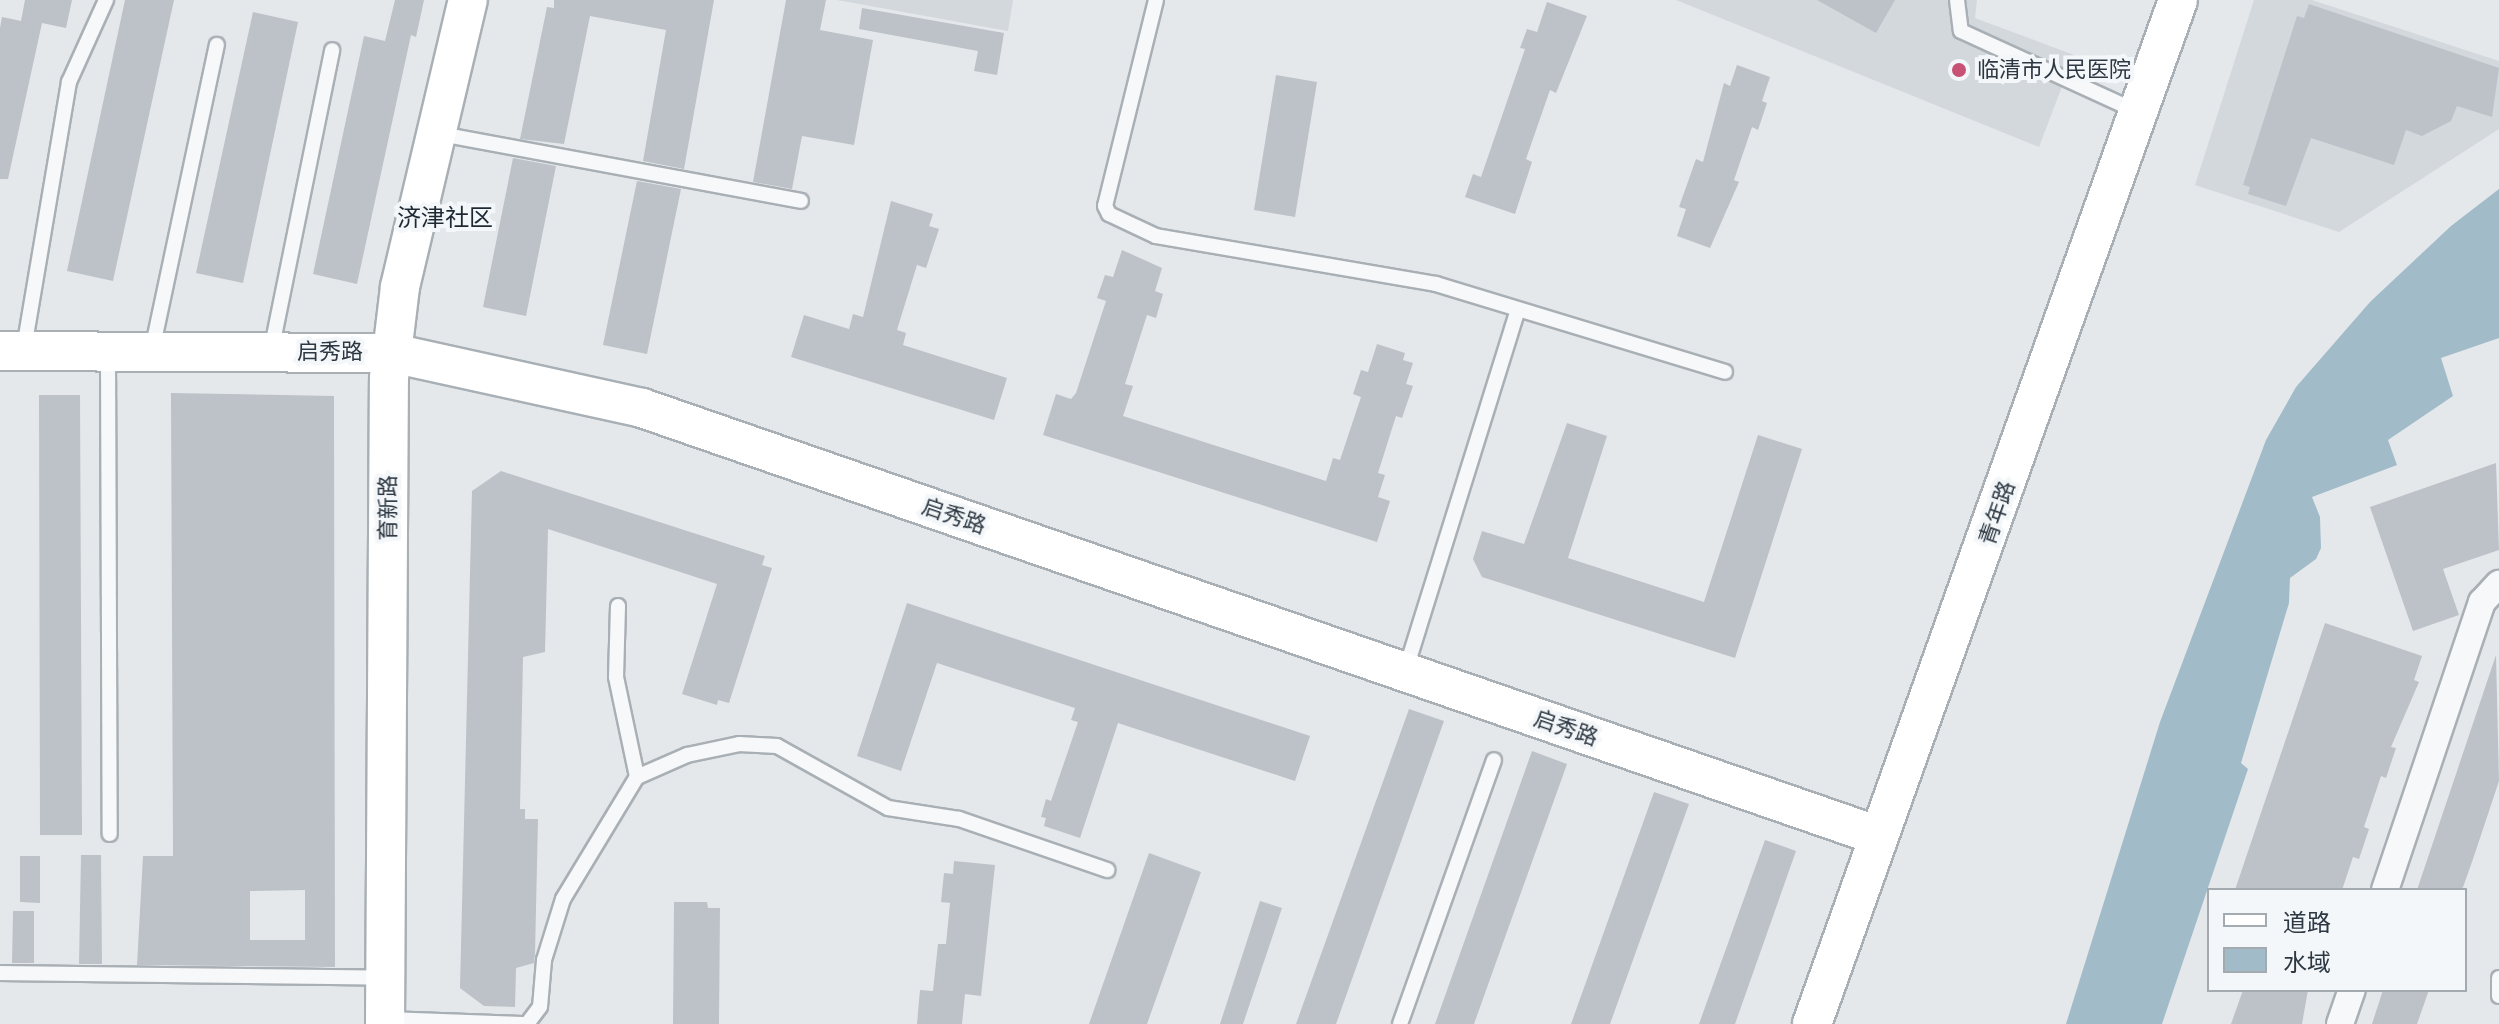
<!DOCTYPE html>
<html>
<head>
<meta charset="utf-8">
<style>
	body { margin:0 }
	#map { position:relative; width:2499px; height:1024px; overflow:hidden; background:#e4e8eb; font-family:"Work Sans","Noto Sans SC",sans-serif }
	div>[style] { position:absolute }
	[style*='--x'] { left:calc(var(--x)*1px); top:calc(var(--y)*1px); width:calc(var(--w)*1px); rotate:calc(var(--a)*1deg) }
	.built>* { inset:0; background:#d3d8dd }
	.water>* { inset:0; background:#a2bbc9 }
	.building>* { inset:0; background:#bcc2c8 }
	.roads { filter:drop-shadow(2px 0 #a9b0b5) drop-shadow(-2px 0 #a9b0b5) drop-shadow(0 2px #a9b0b5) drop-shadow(0 -2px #a9b0b5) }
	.lane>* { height:14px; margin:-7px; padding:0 7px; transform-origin:7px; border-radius:7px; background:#f7f8fa }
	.street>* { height:26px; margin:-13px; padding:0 13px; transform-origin:13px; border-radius:13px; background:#f7f8fa }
	.secondary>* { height:38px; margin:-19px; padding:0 19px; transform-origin:19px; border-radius:19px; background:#fff }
	.dots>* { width:22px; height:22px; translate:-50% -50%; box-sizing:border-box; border:4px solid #f4f7f9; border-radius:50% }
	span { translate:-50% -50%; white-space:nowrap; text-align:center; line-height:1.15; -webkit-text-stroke:8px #f4f7f9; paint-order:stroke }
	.poi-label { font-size:22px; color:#2d3843 }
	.left { translate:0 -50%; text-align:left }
	.street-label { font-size:22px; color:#2d3843 }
	.neighbourhood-label { font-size:24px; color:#1f2934 }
	.legend { position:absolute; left:2207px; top:888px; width:260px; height:104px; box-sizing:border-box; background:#f4f7f9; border:2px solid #a4abb0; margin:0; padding:10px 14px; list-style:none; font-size:24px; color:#2d3843 }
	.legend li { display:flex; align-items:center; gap:16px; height:40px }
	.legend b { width:40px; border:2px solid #a4abb0 }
</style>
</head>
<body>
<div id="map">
	<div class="built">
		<i style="clip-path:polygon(837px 0,1013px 0,1008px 31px)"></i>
		<i style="clip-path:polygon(1676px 0,1977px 0,1975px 18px,2074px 55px,2039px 147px)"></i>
		<i style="clip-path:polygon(2254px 0,2312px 0,2499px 61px,2499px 129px,2339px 232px,2195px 185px)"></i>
	</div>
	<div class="water">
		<i style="clip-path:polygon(2499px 189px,2499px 338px,2441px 358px,2453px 396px,2388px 440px,2397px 465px,2312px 497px,2320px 517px,2321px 548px,2316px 559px,2290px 578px,2289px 603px,2241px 763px,2248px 769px,2162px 1024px,2066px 1024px,2160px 722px,2266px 440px,2296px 387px,2370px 302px,2451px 226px)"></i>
	</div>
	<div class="building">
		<i style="clip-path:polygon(25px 0,72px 0,66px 28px,42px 23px,8px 179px,0 179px,0 28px,2px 17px,21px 21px)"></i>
		<i style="clip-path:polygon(125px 0,174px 0,113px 281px,67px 271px)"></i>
		<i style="clip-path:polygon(395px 0,424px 0,416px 37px,411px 35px,357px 284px,313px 274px,364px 36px,385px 41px)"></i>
		<i style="clip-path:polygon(554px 0,714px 0,684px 169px,643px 161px,666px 30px,590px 16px,564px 144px,520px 139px,547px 7px,554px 8px)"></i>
		<i style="clip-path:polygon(786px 0,826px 0,820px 30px,873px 40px,854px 145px,802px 136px,792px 189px,753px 182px)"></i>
		<i style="clip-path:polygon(1817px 0,1895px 0,1876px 33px)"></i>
		<i style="clip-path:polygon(1547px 2px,1587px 16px,1556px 93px,1550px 90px,1526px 159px,1532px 162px,1515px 214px,1465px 197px,1473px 174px,1481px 177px,1525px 49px,1520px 48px,1527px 29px,1537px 32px)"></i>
		<i style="clip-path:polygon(2309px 4px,2499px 68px,2492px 117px,2457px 106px,2451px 121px,2422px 136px,2406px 130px,2394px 165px,2311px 138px,2286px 206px,2248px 194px,2250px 187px,2243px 185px,2297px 16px,2304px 18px)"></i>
		<i style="clip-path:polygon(862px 8px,1004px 33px,997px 75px,974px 71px,978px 51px,859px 29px)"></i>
		<i style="clip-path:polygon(253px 12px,298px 22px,243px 283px,196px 273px)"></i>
		<i style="clip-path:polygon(1737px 65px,1770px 77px,1762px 101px,1767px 103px,1758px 130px,1752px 127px,1734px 180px,1739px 182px,1710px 248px,1677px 236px,1686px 209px,1679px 207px,1696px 159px,1703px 162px,1724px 83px,1730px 86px)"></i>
		<i style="clip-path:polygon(1276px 75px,1317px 82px,1295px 217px,1254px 210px)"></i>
		<i style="clip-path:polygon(513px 158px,556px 166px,526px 316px,483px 307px)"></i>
		<i style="clip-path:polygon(637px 181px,681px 189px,647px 354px,603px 345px)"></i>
		<i style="clip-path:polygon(891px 201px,933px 214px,929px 226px,939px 229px,926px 268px,917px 265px,897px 330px,906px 333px,903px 345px,1007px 378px,994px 420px,791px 357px,804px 315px,849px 329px,853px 314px,863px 317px)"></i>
		<i style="clip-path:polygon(1122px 250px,1162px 268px,1155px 291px,1163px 294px,1156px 318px,1147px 315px,1125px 384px,1133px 386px,1123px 416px,1326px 481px,1333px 458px,1340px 460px,1361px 397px,1353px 394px,1361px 370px,1368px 372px,1377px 344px,1405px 353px,1403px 360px,1413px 363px,1406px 384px,1413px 386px,1402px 418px,1396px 416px,1378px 473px,1385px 475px,1378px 497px,1390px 501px,1377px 542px,1043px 435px,1056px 394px,1071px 399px,1076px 393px,1106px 301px,1097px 298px,1105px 275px,1113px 277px)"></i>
		<i style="clip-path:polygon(evenodd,171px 393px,334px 396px,335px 967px,137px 965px,143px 856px,173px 856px,171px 393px,305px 890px,305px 940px,250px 940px,250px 891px,305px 890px)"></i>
		<i style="clip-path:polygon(39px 395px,80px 395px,82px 835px,40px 835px)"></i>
		<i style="clip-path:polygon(1567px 423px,1607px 436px,1568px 558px,1704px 602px,1758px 435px,1802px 449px,1735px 658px,1482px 577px,1473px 559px,1482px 531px,1524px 544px)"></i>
		<i style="clip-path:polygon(2496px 463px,2499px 550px,2443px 569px,2459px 615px,2413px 631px,2370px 507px)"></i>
		<i style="clip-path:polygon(501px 471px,765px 556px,762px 565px,772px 568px,729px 703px,718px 700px,717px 705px,682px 694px,717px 584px,548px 529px,545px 652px,523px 657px,520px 809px,525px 809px,525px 819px,538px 819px,535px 954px,534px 963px,516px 968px,515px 1007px,484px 1006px,460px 988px,472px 491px)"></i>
		<i style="clip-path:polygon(907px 603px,1310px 736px,1295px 781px,1118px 723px,1080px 838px,1044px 826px,1046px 818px,1041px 817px,1046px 799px,1051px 801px,1078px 722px,1071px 720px,1075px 708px,937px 663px,901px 771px,857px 756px)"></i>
		<i style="clip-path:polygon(2325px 623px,2422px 656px,2414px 680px,2419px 682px,2391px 747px,2396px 748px,2386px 778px,2381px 776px,2364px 827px,2369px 829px,2359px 859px,2353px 857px,2342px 890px,2235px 890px)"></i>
		<i style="clip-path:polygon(2496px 655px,2499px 781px,2473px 859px,2462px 890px,2417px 890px)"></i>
		<i style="clip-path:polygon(1409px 709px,1444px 721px,1336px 1024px,1296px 1024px)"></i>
		<i style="clip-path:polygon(1532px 751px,1567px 764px,1474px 1024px,1435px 1024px)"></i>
		<i style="clip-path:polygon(1654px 792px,1689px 804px,1610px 1024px,1571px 1024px)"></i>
		<i style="clip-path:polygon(1765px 840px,1796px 851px,1735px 1024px,1699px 1024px)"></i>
		<i style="clip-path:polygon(1149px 853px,1201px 872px,1147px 1024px,1089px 1024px)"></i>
		<i style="clip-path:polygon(81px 855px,101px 855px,102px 964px,79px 964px)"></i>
		<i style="clip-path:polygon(20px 856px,40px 856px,40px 903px,20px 902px)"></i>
		<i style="clip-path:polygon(954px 861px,995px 865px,981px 996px,965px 994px,962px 1024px,917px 1024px,920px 990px,933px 991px,938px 944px,946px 944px,950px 903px,941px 902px,944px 873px,953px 874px)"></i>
		<i style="clip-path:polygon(1260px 901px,1282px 908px,1243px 1024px,1220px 1024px)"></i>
		<i style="clip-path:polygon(674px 902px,707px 902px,708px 908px,720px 908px,719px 1024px,673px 1024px)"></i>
		<i style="clip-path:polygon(13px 911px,34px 911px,34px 963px,12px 963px)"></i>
		<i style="clip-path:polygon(2243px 990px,2308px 990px,2302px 1024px,2231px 1024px)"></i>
		<i style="clip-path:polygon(2383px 990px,2429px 990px,2417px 1024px,2372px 1024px)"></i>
	</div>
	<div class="roads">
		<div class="lane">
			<i style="--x:1156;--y:0;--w:212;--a:103.9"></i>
			<i style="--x:1105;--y:206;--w:9;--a:63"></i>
			<i style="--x:1109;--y:214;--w:52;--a:25.1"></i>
			<i style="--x:1156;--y:236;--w:284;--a:9.7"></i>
			<i style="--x:1436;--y:284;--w:302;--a:16.9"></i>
			<i style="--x:1957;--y:0;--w:31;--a:83"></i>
			<i style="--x:1961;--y:31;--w:195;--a:24.6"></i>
			<i style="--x:440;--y:134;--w:367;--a:10.5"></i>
			<i style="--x:24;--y:348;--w:270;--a:-80.4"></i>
			<i style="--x:69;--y:82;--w:90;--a:-65.7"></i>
			<i style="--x:152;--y:350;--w:312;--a:-78"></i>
			<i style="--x:271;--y:351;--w:307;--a:-78.5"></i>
			<i style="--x:108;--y:352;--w:482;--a:89.8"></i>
			<i style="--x:618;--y:606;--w:71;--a:91.6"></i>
			<i style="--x:616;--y:677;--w:102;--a:78.1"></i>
			<i style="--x:1405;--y:672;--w:379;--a:-72.7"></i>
			<i style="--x:0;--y:973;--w:385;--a:0.7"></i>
			<i style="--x:2499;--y:978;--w:18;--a:90"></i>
			<i style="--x:387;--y:1019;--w:135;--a:2.1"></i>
			<i style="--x:527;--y:1024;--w:21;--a:-53"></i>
			<i style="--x:540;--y:1007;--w:47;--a:-85.1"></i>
			<i style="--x:544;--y:960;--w:64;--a:-72.7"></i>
			<i style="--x:563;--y:899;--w:143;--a:-58.8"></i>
			<i style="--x:637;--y:777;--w:55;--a:-23.7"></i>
			<i style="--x:687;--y:755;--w:53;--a:-11.9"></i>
			<i style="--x:739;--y:744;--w:38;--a:3"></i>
			<i style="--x:777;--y:746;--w:127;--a:29.2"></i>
			<i style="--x:888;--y:808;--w:72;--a:8.8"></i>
			<i style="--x:959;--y:819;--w:157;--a:19"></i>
			<i style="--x:1400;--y:1024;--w:280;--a:-70.4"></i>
		</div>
		<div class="street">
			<i style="--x:2385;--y:890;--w:304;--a:-71.4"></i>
			<i style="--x:2482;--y:602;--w:25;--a:-47"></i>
			<i style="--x:2340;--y:1024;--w:36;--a:-71"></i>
		</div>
		<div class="secondary">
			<i style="--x:0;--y:351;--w:392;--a:0.3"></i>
			<i style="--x:392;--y:353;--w:256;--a:12.4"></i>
			<i style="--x:642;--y:408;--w:1309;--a:19.09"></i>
			<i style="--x:385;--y:1024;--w:646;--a:-89.65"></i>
			<i style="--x:389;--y:378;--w:92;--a:-83.1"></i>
			<i style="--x:400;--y:287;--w:295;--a:-76.7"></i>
			<i style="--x:1812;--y:1024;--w:1087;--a:-70.33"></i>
		</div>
	</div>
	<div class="dots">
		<i style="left:1959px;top:70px;background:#c85276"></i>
	</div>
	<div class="poi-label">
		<span class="left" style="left:1977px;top:70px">临清市人民医院</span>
	</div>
	<div class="street-label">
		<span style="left:330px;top:352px">启秀路</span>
		<span style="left:388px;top:508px;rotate:-90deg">育新路</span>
		<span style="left:1997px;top:513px;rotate:-71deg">青年路</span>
		<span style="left:954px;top:516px;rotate:19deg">启秀路</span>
		<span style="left:1566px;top:728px;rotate:19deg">启秀路</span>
	</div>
	<div class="neighbourhood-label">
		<span style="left:445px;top:219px">济津社区</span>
	</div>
	<ul class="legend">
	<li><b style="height:10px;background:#fff"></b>道路</li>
	<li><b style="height:22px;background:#a2bbc9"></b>水域</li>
	</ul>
</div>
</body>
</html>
